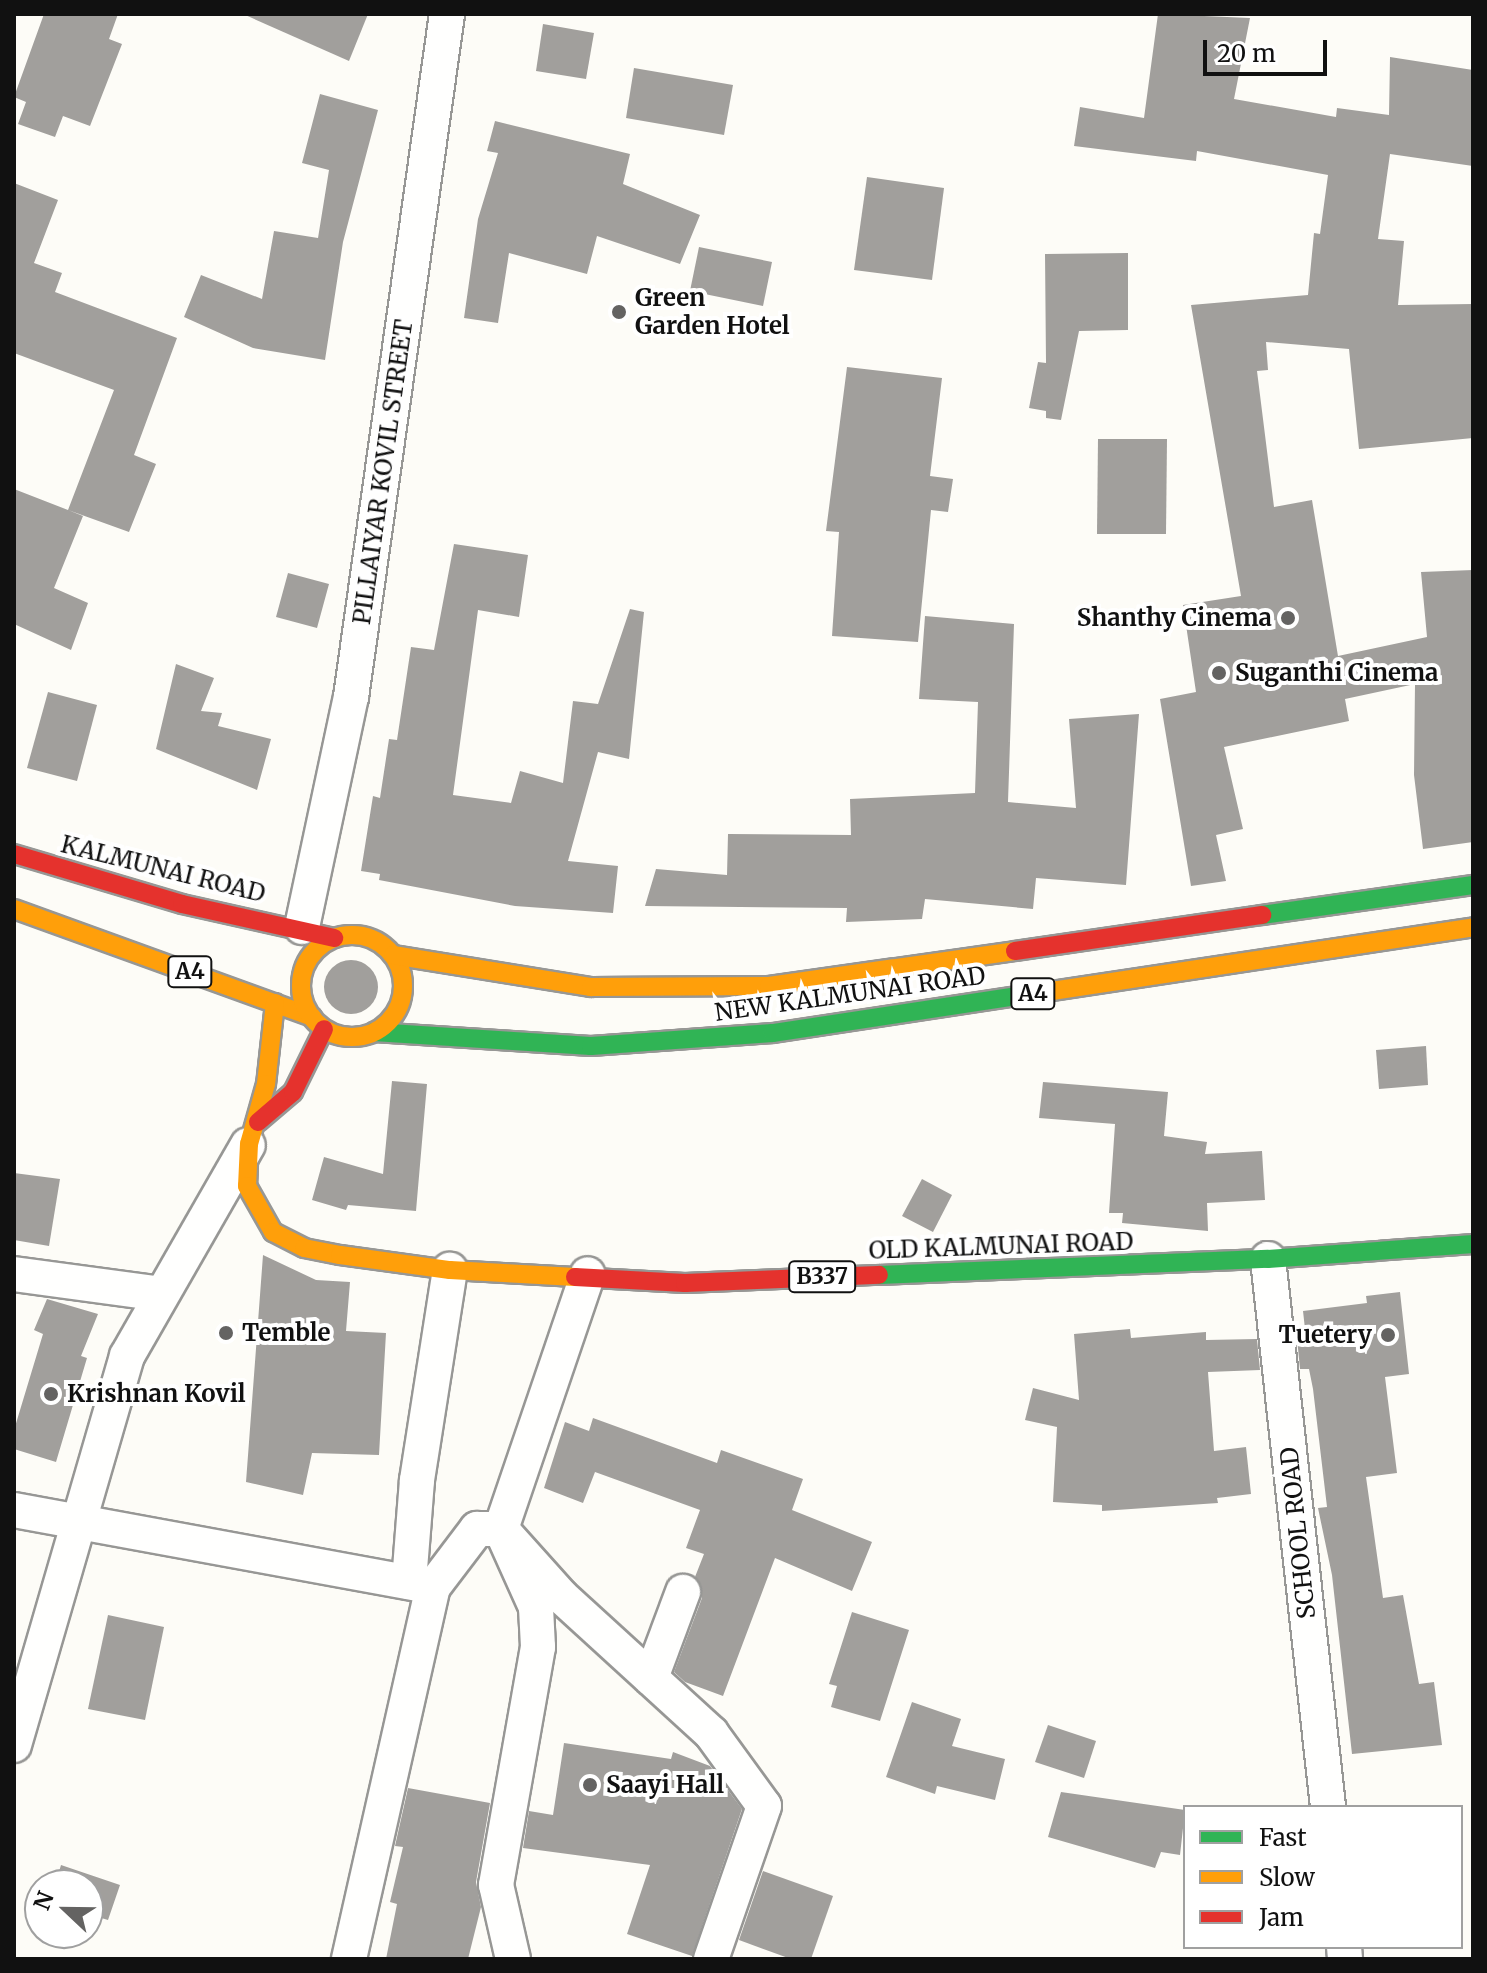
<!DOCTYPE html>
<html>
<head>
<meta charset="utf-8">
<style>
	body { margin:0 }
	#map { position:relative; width:1487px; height:1973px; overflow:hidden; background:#fdfcf7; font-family:Merriweather,serif }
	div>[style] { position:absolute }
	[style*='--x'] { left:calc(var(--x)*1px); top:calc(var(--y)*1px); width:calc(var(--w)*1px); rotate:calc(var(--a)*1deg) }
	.building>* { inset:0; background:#a19f9c }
	.round { border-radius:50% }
	.roads { filter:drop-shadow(2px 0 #979795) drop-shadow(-2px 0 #979795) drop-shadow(0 2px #979795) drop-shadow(0 -2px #979795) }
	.street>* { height:34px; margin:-17px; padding:0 17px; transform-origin:17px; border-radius:17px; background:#fffffe }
	.fast>* { height:18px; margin:-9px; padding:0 9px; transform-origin:9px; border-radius:9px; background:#30b455 }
	.slow>* { height:18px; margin:-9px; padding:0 9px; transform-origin:9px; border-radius:9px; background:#ff9f0a }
	.slow>.ring { margin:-9px; padding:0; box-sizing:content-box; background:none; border:18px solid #ff9f0a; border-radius:50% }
	.jam>* { height:18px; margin:-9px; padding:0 9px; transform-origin:9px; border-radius:9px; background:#e5322d }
	.dots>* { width:22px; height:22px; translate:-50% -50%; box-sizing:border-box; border:4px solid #fff; border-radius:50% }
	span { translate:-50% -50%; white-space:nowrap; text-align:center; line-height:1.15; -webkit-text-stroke:8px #fff; paint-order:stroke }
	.shield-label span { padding:2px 6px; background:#fff; border:2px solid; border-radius:6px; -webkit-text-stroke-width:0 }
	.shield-label { font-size:22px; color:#111; font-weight:700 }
	.poi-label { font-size:24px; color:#111; font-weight:700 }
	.left { translate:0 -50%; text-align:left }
	.right { translate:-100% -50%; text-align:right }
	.street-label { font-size:24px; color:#111 }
	.frame { position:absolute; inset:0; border:16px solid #111; pointer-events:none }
	.legend { position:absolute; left:1183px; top:1805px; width:280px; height:144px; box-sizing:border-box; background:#fff; border:2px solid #a0a0a0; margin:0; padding:10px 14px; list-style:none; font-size:24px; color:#111 }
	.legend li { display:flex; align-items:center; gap:16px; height:40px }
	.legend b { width:40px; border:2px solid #a0a0a0 }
	.north { position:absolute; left:24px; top:1869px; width:80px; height:80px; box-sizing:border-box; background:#fff; border:2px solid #a0a0a0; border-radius:50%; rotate:292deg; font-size:22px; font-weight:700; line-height:32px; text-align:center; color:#111 }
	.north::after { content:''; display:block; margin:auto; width:28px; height:36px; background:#646362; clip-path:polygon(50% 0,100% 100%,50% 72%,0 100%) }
	.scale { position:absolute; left:1203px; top:40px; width:124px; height:36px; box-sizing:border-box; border:4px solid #111; border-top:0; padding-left:10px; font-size:24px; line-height:28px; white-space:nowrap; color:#111; -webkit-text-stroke:6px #fff; paint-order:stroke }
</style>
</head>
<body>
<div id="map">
	<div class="building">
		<i style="clip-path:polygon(44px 14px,118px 14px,109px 39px,122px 44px,90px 126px,63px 116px,55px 137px,18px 124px,26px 102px,14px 97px)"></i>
		<i style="clip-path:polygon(243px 14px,368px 14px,349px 61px)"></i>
		<i style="clip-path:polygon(1158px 14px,1250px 18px,1234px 99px,1336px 117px,1337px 108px,1389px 115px,1390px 57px,1473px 70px,1473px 166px,1390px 154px,1378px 239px,1404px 241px,1398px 305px,1473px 304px,1473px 438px,1359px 449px,1349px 349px,1266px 342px,1268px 370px,1257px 371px,1274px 507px,1312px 500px,1338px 656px,1427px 637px,1421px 572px,1473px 570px,1473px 842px,1423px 849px,1414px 775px,1415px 684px,1345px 699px,1349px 721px,1224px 747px,1243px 829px,1216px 835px,1226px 881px,1191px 886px,1160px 699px,1196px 692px,1183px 605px,1241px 596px,1191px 305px,1308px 295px,1314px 233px,1320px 234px,1328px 175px,1197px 151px,1196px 161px,1074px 146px,1080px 107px,1144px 118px)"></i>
		<i style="clip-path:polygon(543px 24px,594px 33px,586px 79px,536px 71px)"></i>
		<i style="clip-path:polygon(634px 68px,733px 85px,724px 135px,626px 118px)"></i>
		<i style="clip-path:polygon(320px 94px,378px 110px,343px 242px,325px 360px,253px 348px,184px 317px,201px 275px,262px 299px,274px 231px,318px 238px,329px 170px,302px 163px)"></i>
		<i style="clip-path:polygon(495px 121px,630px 154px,623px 184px,700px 215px,680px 264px,597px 236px,587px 274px,509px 253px,498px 323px,464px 318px,478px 219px,498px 153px,487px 151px)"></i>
		<i style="clip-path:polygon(867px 177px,944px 188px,932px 280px,854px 270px)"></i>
		<i style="clip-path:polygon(14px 183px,58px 200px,34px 263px,62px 273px,55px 292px,177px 338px,134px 455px,156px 464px,129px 532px,68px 510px,83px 516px,54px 588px,88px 603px,71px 650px,14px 624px,14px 489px,68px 510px,114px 390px,14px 353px)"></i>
		<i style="clip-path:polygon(699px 247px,772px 262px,763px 306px,690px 291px)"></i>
		<i style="clip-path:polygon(1128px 253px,1128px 330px,1079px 331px,1061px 420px,1046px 418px,1046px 411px,1029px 408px,1038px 362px,1046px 363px,1045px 254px)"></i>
		<i style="clip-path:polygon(847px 367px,942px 378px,930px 476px,953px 479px,948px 512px,931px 510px,918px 642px,832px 636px,839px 532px,826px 531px)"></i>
		<i style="clip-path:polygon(1098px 439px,1167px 439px,1166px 534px,1097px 534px)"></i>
		<i style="clip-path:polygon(454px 544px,528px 555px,519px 617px,478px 610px,453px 795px,511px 803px,520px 771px,563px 783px,573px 701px,598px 704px,630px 609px,644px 612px,629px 759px,598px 752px,568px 861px,618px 866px,613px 913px,515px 906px,379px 880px,380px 874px,361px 871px,373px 796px,380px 798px,389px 739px,397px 740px,411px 647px,434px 650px)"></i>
		<i style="clip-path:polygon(288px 573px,329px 584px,317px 628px,276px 617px)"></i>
		<i style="clip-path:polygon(925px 616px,1014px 624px,1008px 802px,1076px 808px,1069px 719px,1139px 714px,1126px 885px,1036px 878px,1033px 909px,925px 899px,922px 919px,846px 922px,847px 908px,645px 906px,656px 869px,727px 875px,728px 834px,851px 835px,850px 799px,975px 793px,978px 702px,919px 699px)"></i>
		<i style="clip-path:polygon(176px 664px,214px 678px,201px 711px,222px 713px,218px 726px,271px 739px,257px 790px,156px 749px)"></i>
		<i style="clip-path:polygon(48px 692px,97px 705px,77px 781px,27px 768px)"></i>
		<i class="round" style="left:324px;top:960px;width:54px;height:54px"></i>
		<i style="clip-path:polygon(1426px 1046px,1428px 1085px,1379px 1089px,1376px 1050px)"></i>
		<i style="clip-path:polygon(392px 1081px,427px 1084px,416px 1211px,348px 1205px,346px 1210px,312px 1200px,324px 1157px,383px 1174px)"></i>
		<i style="clip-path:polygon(1043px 1082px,1168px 1092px,1164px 1136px,1207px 1142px,1205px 1154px,1262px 1151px,1265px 1200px,1207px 1203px,1208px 1231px,1122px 1223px,1123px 1213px,1109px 1213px,1115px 1124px,1039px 1118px)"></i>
		<i style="clip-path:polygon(14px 1173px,60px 1179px,49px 1246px,14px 1240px)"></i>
		<i style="clip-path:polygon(922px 1179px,952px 1195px,933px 1232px,902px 1216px)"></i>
		<i style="clip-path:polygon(263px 1255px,316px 1280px,350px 1282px,346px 1331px,386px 1333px,379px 1455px,312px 1453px,303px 1495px,246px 1482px)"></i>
		<i style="clip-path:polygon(1400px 1292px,1409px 1374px,1385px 1377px,1397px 1473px,1366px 1477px,1383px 1598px,1403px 1595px,1419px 1684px,1434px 1682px,1442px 1745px,1352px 1754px,1332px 1575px,1318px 1508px,1327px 1507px,1313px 1389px,1309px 1369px,1300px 1369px,1297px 1338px,1306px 1338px,1303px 1311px,1367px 1303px,1366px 1296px)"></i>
		<i style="clip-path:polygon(47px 1299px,98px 1314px,81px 1356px,87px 1358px,56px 1462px,14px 1449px,14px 1430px,43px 1334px,34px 1330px)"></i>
		<i style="clip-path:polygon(1130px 1329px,1131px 1338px,1206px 1332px,1206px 1340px,1257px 1339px,1260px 1370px,1208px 1372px,1214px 1451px,1246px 1447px,1251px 1494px,1217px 1498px,1218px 1503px,1102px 1511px,1102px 1505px,1053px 1502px,1057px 1427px,1025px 1420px,1033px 1388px,1079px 1400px,1074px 1334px)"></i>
		<i style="clip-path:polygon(593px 1418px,717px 1463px,721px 1450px,803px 1479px,792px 1510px,872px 1542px,852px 1591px,775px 1558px,723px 1696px,685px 1682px,674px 1672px,702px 1598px,695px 1577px,704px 1554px,686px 1548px,700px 1510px,595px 1472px,583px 1503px,544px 1488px,565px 1422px,589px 1431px)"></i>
		<i style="clip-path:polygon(852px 1612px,909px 1630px,880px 1721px,831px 1707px,837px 1686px,829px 1684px)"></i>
		<i style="clip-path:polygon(108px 1615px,164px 1627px,145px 1720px,88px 1709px)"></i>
		<i style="clip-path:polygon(912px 1702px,961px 1719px,952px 1746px,1005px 1759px,995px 1800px,937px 1786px,935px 1794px,886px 1777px)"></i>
		<i style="clip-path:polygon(1048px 1725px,1096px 1741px,1084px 1778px,1035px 1762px)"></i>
		<i style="clip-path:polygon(564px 1743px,671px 1759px,673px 1752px,710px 1766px,742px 1809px,692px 1956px,627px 1934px,650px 1865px,523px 1848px,529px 1811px,553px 1815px)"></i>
		<i style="clip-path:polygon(408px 1788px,490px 1803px,476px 1882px,481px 1907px,468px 1959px,386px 1959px,397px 1904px,390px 1902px,403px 1847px,395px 1846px)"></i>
		<i style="clip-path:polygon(1061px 1792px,1185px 1810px,1180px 1855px,1161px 1852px,1155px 1868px,1048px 1837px)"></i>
		<i style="clip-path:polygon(61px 1865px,120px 1885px,108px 1920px,88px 1914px,88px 1885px,55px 1885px)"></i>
		<i style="clip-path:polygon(763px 1871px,833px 1896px,811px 1959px,791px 1959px,739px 1940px)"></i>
	</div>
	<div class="roads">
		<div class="street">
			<i style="--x:302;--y:927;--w:235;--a:-78"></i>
			<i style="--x:351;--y:697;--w:690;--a:-82"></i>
			<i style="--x:1268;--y:1259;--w:551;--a:83.75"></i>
			<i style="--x:14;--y:1274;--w:148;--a:7.7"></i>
			<i style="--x:14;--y:1510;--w:426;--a:10.4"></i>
			<i style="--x:409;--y:1582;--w:102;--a:-85.5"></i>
			<i style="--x:417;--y:1480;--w:213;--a:-81.1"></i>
			<i style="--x:651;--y:1678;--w:92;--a:-69.6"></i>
			<i style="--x:14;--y:1745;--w:405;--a:-73.8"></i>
			<i style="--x:127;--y:1356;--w:243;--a:-60.2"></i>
			<i style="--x:1344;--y:1947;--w:12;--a:85"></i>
			<i style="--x:349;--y:1959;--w:381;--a:-77.3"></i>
			<i style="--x:433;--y:1587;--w:73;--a:-52.8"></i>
			<i style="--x:477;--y:1529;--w:24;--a:0"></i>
			<i style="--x:501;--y:1529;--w:269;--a:-71.2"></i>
			<i style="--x:513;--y:1959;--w:76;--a:-102.9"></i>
			<i style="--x:496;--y:1885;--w:242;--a:-80"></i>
			<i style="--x:538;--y:1647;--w:40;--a:-92.9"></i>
			<i style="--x:536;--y:1607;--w:85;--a:-114.2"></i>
			<i style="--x:501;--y:1529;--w:91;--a:48.1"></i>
			<i style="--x:562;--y:1597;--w:202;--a:42.4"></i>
			<i style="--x:711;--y:1733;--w:90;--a:54"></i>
			<i style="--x:764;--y:1806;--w:162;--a:109.1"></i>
		</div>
		<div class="fast">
			<i style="--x:1262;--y:915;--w:213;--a:-8.1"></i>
			<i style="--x:374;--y:1032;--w:217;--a:3.7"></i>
			<i style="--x:591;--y:1046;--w:182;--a:-4.1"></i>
			<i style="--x:773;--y:1033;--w:262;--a:-8.6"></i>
			<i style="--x:879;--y:1275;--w:389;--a:-2.4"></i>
			<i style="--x:1268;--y:1259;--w:206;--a:-4.2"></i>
		</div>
		<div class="slow">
			<i style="--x:14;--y:909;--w:317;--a:19.9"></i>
			<i class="ring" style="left:301px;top:935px;width:84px;height:84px"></i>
			<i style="--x:393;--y:955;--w:201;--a:9.2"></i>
			<i style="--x:591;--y:987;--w:178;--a:-0.3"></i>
			<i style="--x:769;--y:986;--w:248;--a:-8.1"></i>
			<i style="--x:1032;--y:994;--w:446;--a:-8.6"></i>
			<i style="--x:275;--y:1003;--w:81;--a:96.3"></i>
			<i style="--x:266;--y:1084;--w:62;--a:105.8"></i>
			<i style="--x:249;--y:1144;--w:42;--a:92.7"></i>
			<i style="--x:247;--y:1186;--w:53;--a:60.5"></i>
			<i style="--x:273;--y:1232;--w:35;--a:27"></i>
			<i style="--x:304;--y:1248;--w:37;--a:11"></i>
			<i style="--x:340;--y:1255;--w:111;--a:7.8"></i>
			<i style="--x:450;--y:1270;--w:125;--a:3.2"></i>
		</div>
		<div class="jam">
			<i style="--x:14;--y:854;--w:175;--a:16.6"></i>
			<i style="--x:182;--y:904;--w:156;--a:12.6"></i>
			<i style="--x:1015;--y:951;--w:250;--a:-8.3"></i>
			<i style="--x:258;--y:1122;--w:46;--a:-40.6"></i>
			<i style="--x:293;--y:1092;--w:70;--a:-63.8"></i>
			<i style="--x:575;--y:1277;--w:110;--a:3.1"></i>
			<i style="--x:685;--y:1283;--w:194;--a:-2.4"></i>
		</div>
	</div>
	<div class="dots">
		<i style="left:619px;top:312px;background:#646362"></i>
		<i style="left:1288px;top:618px;background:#646362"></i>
		<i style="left:1219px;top:673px;background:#646362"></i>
		<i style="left:226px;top:1333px;background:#646362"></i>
		<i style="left:1388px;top:1335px;background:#646362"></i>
		<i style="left:51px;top:1394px;background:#646362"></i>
		<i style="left:590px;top:1785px;background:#646362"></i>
	</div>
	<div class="shield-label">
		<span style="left:190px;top:972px">A4</span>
		<span style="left:1033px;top:994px">A4</span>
		<span style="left:822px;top:1277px">B337</span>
	</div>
	<div class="poi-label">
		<span class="left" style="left:635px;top:312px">Green<br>Garden Hotel</span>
		<span class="right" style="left:1272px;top:618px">Shanthy Cinema</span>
		<span class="left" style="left:1235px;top:673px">Suganthi Cinema</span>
		<span class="left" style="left:242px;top:1333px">Temble</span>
		<span class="right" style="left:1372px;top:1335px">Tuetery</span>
		<span class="left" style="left:67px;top:1394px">Krishnan Kovil</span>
		<span class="left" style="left:606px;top:1785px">Saayi Hall</span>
	</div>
	<div class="street-label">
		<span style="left:383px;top:472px;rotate:-82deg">PILLAIYAR KOVIL STREET</span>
		<span style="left:163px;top:869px;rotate:14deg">KALMUNAI ROAD</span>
		<span style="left:850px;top:994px;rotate:-8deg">NEW KALMUNAI ROAD</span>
		<span style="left:1001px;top:1246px;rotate:-2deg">OLD KALMUNAI ROAD</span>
		<span style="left:1298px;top:1533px;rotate:-96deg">SCHOOL ROAD</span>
	</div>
	<div class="frame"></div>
	<ul class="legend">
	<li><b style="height:10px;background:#30b455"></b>Fast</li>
	<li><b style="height:10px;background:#ff9f0a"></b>Slow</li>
	<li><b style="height:10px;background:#e5322d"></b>Jam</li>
	</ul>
	<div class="north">N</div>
	<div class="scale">20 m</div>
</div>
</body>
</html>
